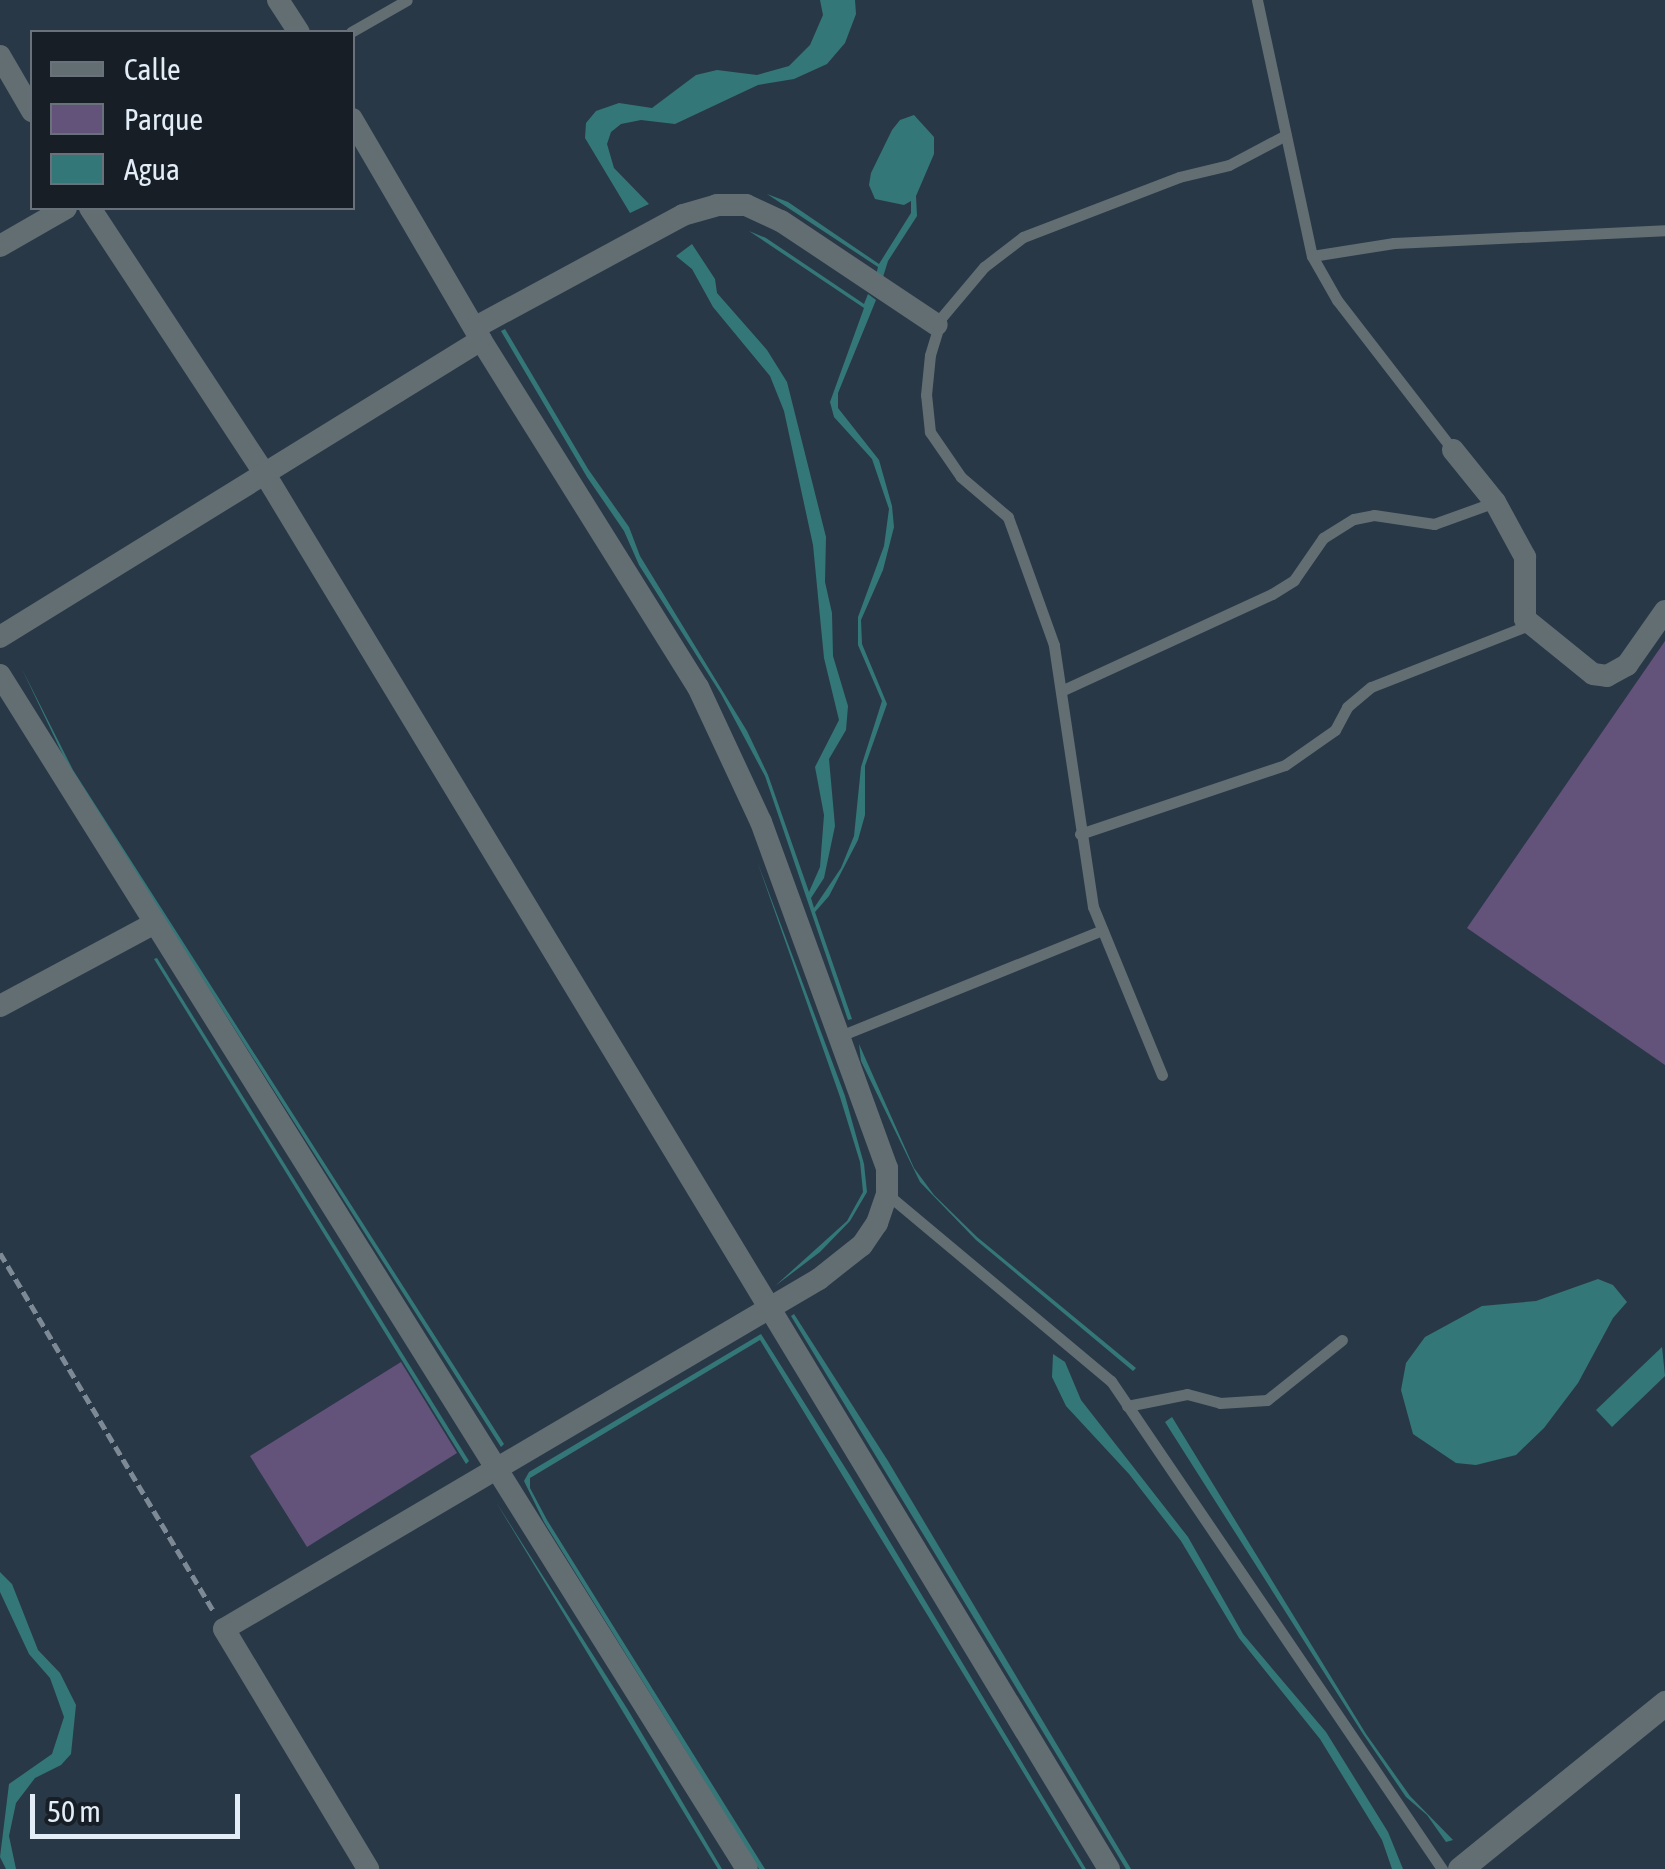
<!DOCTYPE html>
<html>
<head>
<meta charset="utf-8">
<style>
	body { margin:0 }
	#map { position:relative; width:1665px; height:1869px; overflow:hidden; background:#293847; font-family:"Asap Condensed",sans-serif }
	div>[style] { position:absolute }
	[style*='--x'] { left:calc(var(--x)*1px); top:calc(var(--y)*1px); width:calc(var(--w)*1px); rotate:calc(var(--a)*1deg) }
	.green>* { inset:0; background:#63537b }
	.water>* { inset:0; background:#347779 }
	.path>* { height:5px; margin-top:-2.5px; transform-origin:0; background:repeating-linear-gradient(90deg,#7d8a96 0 10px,transparent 0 15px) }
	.service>* { height:11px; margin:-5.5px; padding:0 5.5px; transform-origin:5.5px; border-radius:5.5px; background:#636e73 }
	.minor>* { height:22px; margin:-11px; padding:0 11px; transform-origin:11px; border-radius:11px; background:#636e73 }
	.tertiary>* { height:25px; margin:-12.5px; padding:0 12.5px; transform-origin:12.5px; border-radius:12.5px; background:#636e73 }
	span { translate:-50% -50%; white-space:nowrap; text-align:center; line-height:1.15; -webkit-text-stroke:10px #181e26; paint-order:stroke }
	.legend { position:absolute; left:30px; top:30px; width:325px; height:180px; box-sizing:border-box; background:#181e26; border:2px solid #69717a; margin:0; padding:12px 18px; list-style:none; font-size:30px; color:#e3edf7 }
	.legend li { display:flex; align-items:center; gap:20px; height:50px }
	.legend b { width:50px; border:2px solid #69717a }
	.scale { position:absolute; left:30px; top:1794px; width:210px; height:45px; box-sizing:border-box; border:5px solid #e3edf7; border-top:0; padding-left:12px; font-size:30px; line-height:35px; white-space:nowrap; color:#e3edf7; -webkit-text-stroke:8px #181e26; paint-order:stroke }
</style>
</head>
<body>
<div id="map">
	<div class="green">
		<i style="clip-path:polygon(1665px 641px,1665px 1065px,1467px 928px)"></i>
		<i style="clip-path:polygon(401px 1362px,457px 1453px,307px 1547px,250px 1456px)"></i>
	</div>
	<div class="water">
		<i style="clip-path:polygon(820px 0,855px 0,856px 14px,845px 43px,827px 64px,794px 79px,758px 85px,675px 124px,641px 120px,621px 124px,611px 132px,607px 144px,614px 168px,649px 204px,630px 213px,585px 138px,586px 123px,596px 111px,619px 103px,652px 108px,696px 75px,717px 70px,757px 75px,789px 66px,810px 45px,823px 15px)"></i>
		<i style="clip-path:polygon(914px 115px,934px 137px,934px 154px,916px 196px,917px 216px,888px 261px,883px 277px,876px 275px,878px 267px,767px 194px,788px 202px,879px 264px,911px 213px,911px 201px,904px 205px,875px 199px,869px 185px,871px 173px,892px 130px,900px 120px)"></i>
		<i style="clip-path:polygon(749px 231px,766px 238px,864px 304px,868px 294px,876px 300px,838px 393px,838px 408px,879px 460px,892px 506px,894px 527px,883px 570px,861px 620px,862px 644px,887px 704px,865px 766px,865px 815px,858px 840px,829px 896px,815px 912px,852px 1019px,848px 1020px,765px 776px,721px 694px,639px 565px,624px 531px,587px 477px,501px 331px,505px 329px,588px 469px,629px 527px,640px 556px,747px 731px,768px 775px,809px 892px,820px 867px,824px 815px,815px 767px,839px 720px,824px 658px,813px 545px,784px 411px,770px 376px,713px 307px,692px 269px,676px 256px,692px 244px,715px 279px,717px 293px,767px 350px,787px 382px,826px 537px,825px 582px,832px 613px,833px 656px,848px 706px,846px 730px,829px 759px,835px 826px,824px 878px,811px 898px,814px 908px,841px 868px,854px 836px,861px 767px,882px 701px,858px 645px,858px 617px,884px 546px,889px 509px,872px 459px,834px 417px,830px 402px,864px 308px)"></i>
		<i style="clip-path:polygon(22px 669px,73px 770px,504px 1444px,501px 1447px,71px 772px)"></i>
		<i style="clip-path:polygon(757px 861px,845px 1096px,864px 1164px,867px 1192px,850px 1221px,820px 1252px,775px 1286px,847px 1221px,863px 1192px,860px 1162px,840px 1097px)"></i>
		<i style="clip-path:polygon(157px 958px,469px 1461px,466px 1464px,154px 959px)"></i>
		<i style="clip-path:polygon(859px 1044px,914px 1168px,934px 1195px,977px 1237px,1136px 1368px,1133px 1371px,976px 1240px,920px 1182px,861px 1061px)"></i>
		<i style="clip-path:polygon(1598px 1279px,1613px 1285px,1627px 1302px,1613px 1318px,1578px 1383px,1544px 1428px,1516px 1455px,1476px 1465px,1456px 1463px,1413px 1434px,1401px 1390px,1406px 1363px,1425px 1337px,1482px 1306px,1536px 1301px)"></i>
		<i style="clip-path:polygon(794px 1314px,888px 1461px,1131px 1869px,1126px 1869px,791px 1316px)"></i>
		<i style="clip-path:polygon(761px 1334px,851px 1477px,1086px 1869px,1082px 1869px,760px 1340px,530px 1478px,530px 1488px,547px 1520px,765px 1869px,759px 1869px,544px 1522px,524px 1481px,529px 1472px)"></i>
		<i style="clip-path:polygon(1662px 1347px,1665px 1376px,1612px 1427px,1596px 1410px)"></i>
		<i style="clip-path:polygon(1053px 1354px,1065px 1362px,1081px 1400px,1188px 1537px,1243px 1634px,1326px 1732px,1388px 1832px,1403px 1869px,1392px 1869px,1382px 1840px,1320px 1739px,1239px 1638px,1181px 1541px,1129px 1474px,1066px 1406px,1052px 1377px)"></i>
		<i style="clip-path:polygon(1172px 1417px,1366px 1734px,1410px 1796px,1453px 1840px,1446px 1842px,1427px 1815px,1406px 1797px,1363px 1734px,1165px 1422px)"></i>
		<i style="clip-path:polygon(496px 1502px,628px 1710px,722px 1869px,718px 1869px)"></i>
		<i style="clip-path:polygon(0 1572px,12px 1584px,38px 1650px,60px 1673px,76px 1705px,71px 1754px,61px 1765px,35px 1778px,16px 1803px,9px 1836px,16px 1869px,6px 1869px,0 1857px,9px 1784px,52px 1754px,64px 1717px,50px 1678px,29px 1654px,0 1592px)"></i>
	</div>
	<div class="path">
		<i style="--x:0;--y:1253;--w:416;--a:59.2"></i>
	</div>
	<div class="service">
		<i style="--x:1257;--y:0;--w:262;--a:77.9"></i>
		<i style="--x:1312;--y:256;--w:51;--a:60.4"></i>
		<i style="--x:1337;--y:300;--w:190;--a:52.3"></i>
		<i style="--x:351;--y:32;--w:64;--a:-29.7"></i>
		<i style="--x:1312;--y:256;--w:83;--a:-9"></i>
		<i style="--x:1394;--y:243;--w:271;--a:-2.7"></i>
		<i style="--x:1061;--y:691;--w:232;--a:-24.7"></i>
		<i style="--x:1272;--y:594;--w:26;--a:-32"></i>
		<i style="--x:1294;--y:580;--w:51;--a:-55.4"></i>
		<i style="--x:1323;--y:538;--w:36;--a:-32"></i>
		<i style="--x:1354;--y:519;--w:20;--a:-11"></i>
		<i style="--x:1374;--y:515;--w:61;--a:8.5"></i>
		<i style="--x:1434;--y:524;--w:65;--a:-19.8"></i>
		<i style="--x:1080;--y:834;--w:216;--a:-18.6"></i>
		<i style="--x:1285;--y:765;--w:61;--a:-35"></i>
		<i style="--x:1335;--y:730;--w:26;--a:-62"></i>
		<i style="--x:1347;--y:707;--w:31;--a:-40"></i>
		<i style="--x:1371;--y:687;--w:170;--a:-21.4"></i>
		<i style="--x:840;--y:1036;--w:283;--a:-22"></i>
		<i style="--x:1162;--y:1075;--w:182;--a:-112.3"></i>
		<i style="--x:1093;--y:907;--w:265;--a:-98.5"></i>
		<i style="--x:1054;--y:645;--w:136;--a:-109.8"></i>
		<i style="--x:1008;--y:517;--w:62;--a:-139.6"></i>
		<i style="--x:961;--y:477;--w:55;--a:-124.6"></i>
		<i style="--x:930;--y:432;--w:37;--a:-96"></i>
		<i style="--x:926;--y:395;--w:40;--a:-84.3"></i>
		<i style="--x:930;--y:355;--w:39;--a:-73"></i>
		<i style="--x:941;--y:318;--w:67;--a:-49.9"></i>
		<i style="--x:984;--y:267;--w:49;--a:-37.6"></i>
		<i style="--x:1023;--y:237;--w:167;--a:-21"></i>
		<i style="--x:1179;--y:177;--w:51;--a:-13.5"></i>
		<i style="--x:1229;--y:165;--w:64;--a:-27.8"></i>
		<i style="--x:887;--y:1194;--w:292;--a:39.9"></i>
		<i style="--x:1111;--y:1381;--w:590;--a:55.85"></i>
		<i style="--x:1127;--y:1406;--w:61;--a:-11.3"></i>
		<i style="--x:1187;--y:1394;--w:34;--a:15"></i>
		<i style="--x:1220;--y:1403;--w:47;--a:-3.7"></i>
		<i style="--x:1267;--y:1400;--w:96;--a:-38.7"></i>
	</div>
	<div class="minor">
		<i style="--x:278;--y:0;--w:38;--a:57"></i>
		<i style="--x:0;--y:56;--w:64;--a:59.8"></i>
		<i style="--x:352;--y:119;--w:256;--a:59.7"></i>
		<i style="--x:481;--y:340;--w:409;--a:58"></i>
		<i style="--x:698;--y:687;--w:149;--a:65"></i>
		<i style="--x:761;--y:822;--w:368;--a:70"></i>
		<i style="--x:887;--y:1168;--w:26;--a:90"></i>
		<i style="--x:887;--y:1194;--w:31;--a:109"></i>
		<i style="--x:877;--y:1223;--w:27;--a:124"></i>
		<i style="--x:862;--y:1245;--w:55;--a:141.7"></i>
		<i style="--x:819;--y:1279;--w:690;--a:149.53"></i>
		<i style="--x:224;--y:1629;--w:280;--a:59"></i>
		<i style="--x:90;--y:208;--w:315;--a:56.7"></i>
		<i style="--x:263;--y:471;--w:1634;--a:58.82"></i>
		<i style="--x:0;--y:246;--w:76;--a:-29.9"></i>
		<i style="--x:476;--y:327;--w:235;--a:-28.4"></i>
		<i style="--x:683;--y:215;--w:35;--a:-16"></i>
		<i style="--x:717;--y:205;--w:29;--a:0"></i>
		<i style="--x:746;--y:205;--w:38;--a:25"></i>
		<i style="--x:781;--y:221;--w:187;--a:33.7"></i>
		<i style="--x:1453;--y:450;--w:67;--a:51.1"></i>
		<i style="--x:1495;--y:502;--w:63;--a:61.4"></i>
		<i style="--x:1525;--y:557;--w:62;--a:90"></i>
		<i style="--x:1525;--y:619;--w:87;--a:39"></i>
		<i style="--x:1593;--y:674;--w:14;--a:8"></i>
		<i style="--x:1607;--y:676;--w:23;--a:-29"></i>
		<i style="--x:1627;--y:665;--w:66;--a:-54.9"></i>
		<i style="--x:0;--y:637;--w:565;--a:-31.69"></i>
		<i style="--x:0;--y:675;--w:1408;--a:57.97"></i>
		<i style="--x:0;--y:1006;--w:176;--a:-28.2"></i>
	</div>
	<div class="tertiary">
		<i style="--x:1460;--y:1869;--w:264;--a:-39"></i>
	</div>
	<ul class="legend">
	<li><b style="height:12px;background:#636e73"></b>Calle</li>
	<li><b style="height:28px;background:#63537b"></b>Parque</li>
	<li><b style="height:28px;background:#347779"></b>Agua</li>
	</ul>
	<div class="scale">50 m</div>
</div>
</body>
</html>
